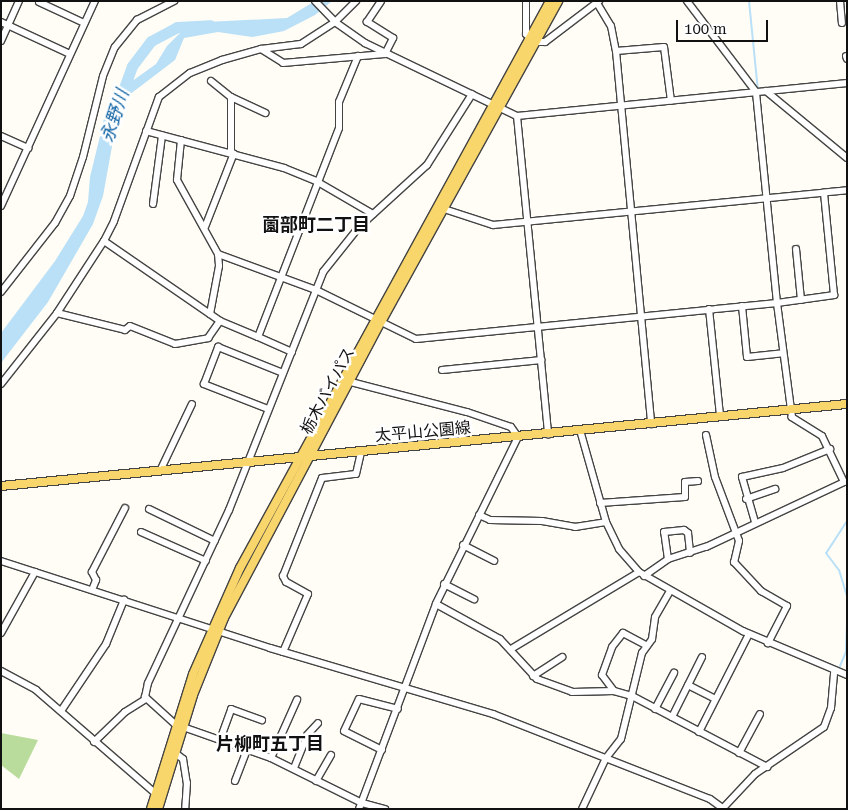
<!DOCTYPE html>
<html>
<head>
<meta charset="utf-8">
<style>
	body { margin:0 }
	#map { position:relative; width:848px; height:810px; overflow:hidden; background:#fffdf5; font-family:"Roboto Serif","Noto Sans JP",serif }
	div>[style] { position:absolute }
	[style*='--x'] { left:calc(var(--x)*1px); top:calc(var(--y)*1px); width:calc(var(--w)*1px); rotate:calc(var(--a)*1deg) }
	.forest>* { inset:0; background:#b9dc9c }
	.water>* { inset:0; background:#b9e0f7 }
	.stream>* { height:2px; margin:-1px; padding:0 1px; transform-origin:1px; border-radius:1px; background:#b9e0f7 }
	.river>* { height:11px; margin:-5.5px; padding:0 5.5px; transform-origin:5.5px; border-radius:5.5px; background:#b9e0f7 }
	.roads { filter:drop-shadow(1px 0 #444) drop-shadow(-1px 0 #444) drop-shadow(0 1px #444) drop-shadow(0 -1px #444) }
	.minor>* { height:6px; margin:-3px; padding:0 3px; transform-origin:3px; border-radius:3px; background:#fff }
	.major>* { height:8px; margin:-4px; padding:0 4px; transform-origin:4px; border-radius:4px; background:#f9d66b }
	span { translate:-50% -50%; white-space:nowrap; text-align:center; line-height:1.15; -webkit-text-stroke:5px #fff; paint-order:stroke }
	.street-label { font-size:16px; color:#111 }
	.water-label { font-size:18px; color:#1768a6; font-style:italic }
	.neighbourhood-label { font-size:18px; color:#111; font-weight:700 }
	.frame { position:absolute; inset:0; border:2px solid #111; pointer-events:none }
	.scale { position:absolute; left:676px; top:20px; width:92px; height:22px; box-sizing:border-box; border:2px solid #111; border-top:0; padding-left:6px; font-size:15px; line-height:18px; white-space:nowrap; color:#111; -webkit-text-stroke:4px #fff; paint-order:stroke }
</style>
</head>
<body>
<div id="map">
	<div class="forest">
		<i style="clip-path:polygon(1px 733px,38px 740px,19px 779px,1px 765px)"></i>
	</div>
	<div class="water">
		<i style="clip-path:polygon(315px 1px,332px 1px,315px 15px,284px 31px,252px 37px,218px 32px,184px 38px,175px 60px,129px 95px,117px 119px,103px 196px,93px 224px,48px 302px,1px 363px,1px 333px,55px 261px,83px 216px,88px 202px,90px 177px,100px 136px,104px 137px,106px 131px,101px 130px,106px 111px,109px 111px,117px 92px,156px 64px,167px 46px,186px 27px,206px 22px,287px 18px)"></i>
	</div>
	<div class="stream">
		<i style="--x:749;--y:1;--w:90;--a:84.3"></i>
		<i style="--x:847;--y:521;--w:38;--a:123"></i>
		<i style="--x:826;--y:553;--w:21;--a:53"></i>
		<i style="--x:839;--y:570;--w:27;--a:73"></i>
		<i style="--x:840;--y:666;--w:15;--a:-67"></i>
		<i style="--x:846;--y:652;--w:38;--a:-88"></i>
	</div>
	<div class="river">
		<i style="--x:120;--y:99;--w:35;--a:-70"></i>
		<i style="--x:132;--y:66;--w:31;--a:-53"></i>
		<i style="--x:151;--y:41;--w:30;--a:-28"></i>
		<i style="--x:177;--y:27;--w:33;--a:-3"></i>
	</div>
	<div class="roads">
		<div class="minor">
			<i style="--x:315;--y:1;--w:29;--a:46"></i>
			<i style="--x:335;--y:22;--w:37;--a:35"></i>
			<i style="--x:365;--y:43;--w:169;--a:25.7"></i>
			<i style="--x:517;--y:116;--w:320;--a:84.4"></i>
			<i style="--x:526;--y:1;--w:33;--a:90"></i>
			<i style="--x:526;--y:34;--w:6;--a:45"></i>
			<i style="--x:840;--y:1;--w:22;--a:85"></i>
			<i style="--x:39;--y:2;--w:50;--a:25"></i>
			<i style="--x:597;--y:3;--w:27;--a:59"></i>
			<i style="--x:611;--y:26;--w:25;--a:79"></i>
			<i style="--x:616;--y:51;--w:375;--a:84.6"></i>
			<i style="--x:1;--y:22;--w:76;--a:24.9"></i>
			<i style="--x:1;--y:41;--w:44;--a:-65.8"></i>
			<i style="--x:536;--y:42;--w:9;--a:0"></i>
			<i style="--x:545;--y:42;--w:68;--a:-37.2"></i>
			<i style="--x:261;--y:49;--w:26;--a:32"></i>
			<i style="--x:283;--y:63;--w:102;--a:-5"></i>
			<i style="--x:385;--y:54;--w:18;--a:-63"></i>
			<i style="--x:393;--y:38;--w:31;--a:-148"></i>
			<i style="--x:367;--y:22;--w:25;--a:-56"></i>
			<i style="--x:616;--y:51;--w:48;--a:-4.8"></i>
			<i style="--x:664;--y:47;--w:54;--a:82.6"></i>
			<i style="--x:846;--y:56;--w:3;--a:72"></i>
			<i style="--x:211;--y:81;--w:26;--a:39"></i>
			<i style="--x:231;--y:97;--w:55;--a:90"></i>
			<i style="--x:766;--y:91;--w:105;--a:39.6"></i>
			<i style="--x:231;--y:97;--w:38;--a:25"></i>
			<i style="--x:517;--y:116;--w:332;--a:-5.7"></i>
			<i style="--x:146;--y:131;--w:143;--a:15"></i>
			<i style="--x:284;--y:168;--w:35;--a:22"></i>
			<i style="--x:316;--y:181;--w:66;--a:30.1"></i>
			<i style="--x:1;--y:136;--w:30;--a:24"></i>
			<i style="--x:181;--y:140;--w:40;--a:95.7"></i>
			<i style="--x:177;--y:180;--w:85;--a:61"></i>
			<i style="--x:218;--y:254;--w:12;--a:85"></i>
			<i style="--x:219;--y:266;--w:49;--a:100.6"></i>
			<i style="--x:153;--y:204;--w:69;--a:-82.5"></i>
			<i style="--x:1;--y:206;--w:226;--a:-65.4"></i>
			<i style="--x:444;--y:209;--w:52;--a:18.1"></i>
			<i style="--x:493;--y:225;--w:356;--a:-5.6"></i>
			<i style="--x:205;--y:227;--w:79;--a:-68.6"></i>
			<i style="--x:104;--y:241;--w:141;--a:34.6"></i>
			<i style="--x:220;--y:321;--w:41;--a:22.8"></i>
			<i style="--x:796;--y:249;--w:51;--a:84.4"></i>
			<i style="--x:218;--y:254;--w:104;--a:20.2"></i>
			<i style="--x:316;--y:290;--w:111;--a:26.1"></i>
			<i style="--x:416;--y:339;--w:363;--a:-5.7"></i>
			<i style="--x:777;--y:303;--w:212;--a:-95.7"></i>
			<i style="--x:756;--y:92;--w:114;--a:-127.2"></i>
			<i style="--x:1;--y:292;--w:88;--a:-52"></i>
			<i style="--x:55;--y:223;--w:31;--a:-61"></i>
			<i style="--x:70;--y:196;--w:41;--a:-71.6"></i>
			<i style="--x:83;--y:157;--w:83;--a:-76.1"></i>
			<i style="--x:103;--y:76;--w:31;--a:-68"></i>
			<i style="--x:115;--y:47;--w:35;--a:-51"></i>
			<i style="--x:137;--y:20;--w:42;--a:-27.2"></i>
			<i style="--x:742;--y:306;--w:51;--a:84.4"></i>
			<i style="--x:747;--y:357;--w:36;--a:-6"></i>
			<i style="--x:709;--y:309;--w:108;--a:84.1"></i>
			<i style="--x:57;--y:313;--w:70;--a:14"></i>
			<i style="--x:125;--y:330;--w:6;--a:-39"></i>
			<i style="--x:130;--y:326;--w:48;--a:21.8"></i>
			<i style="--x:175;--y:344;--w:34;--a:-10"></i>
			<i style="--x:208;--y:338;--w:21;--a:-55"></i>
			<i style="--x:292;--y:352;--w:37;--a:-156"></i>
			<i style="--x:258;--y:337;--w:224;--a:-68.8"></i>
			<i style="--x:339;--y:128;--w:26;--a:-90"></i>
			<i style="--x:339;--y:102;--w:50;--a:-67.6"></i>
			<i style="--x:442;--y:370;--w:100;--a:-5.8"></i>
			<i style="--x:347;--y:381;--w:124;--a:14.5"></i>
			<i style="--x:467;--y:412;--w:46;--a:18.8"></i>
			<i style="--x:511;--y:427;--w:12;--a:55"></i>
			<i style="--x:518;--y:437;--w:186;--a:116.2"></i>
			<i style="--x:436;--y:604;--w:219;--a:110.6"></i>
			<i style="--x:1;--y:384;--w:90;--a:-51.7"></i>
			<i style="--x:57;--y:313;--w:86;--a:-56.9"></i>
			<i style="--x:104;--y:241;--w:22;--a:-63"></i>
			<i style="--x:114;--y:221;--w:132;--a:-70.1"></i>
			<i style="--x:159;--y:97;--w:39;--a:-38"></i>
			<i style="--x:190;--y:73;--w:35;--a:-22"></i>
			<i style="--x:222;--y:60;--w:41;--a:-15.8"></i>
			<i style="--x:261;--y:49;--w:40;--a:-7.1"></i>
			<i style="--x:301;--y:44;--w:40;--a:-32.9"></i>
			<i style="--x:335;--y:22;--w:30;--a:-45"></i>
			<i style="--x:268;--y:409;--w:69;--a:-158.7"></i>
			<i style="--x:204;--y:384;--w:40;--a:-69"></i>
			<i style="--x:218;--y:347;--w:70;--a:21.8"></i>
			<i style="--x:580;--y:430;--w:96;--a:74.2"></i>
			<i style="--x:606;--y:522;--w:30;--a:64"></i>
			<i style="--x:619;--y:549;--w:30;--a:49"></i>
			<i style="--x:639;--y:572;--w:120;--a:29.6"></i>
			<i style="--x:743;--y:631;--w:113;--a:22.9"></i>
			<i style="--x:706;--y:435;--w:43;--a:77.9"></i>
			<i style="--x:715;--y:477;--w:68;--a:69.4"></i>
			<i style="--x:739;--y:541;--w:22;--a:103"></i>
			<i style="--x:734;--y:562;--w:40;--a:47"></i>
			<i style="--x:761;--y:591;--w:30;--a:30"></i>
			<i style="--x:787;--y:606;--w:42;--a:117.2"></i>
			<i style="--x:160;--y:471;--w:74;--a:-64.5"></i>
			<i style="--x:746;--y:499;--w:31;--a:-19"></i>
			<i style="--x:600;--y:503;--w:85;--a:-4"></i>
			<i style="--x:685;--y:497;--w:15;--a:-90"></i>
			<i style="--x:685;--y:482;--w:13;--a:-4"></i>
			<i style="--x:149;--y:509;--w:73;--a:25.9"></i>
			<i style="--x:479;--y:515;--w:12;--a:24"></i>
			<i style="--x:490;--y:520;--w:52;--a:1.1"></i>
			<i style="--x:542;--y:521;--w:34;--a:10"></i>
			<i style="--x:575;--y:527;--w:31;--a:-9"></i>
			<i style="--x:755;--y:522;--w:47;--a:-106.1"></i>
			<i style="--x:742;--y:477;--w:42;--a:-12.4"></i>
			<i style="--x:783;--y:468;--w:51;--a:-22"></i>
			<i style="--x:141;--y:532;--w:71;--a:24"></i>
			<i style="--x:463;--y:545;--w:35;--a:27"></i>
			<i style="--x:668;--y:559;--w:27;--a:-98"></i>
			<i style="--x:664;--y:532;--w:20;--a:-6"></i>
			<i style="--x:684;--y:530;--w:5;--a:37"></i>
			<i style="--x:688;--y:533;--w:20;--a:84"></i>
			<i style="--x:1;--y:561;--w:283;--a:17.9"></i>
			<i style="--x:270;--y:648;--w:233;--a:16.5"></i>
			<i style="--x:493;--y:714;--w:233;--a:21.4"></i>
			<i style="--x:710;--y:799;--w:17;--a:36"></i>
			<i style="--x:644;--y:576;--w:29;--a:-35"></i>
			<i style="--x:668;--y:559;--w:40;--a:-18"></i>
			<i style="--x:706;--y:547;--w:153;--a:-25.2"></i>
			<i style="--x:844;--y:482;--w:51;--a:-115.6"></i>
			<i style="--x:822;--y:436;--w:36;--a:-148"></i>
			<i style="--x:792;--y:417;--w:115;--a:-97.5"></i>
			<i style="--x:777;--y:303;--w:58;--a:-8"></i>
			<i style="--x:834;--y:295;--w:102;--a:-95.6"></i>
			<i style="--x:444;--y:584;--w:34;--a:27"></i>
			<i style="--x:92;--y:590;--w:11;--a:-68"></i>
			<i style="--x:96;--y:580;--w:9;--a:-117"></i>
			<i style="--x:92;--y:572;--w:72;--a:-62.7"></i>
			<i style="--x:436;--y:604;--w:73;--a:28.7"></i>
			<i style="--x:500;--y:639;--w:54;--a:47.2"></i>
			<i style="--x:537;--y:679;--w:37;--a:20"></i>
			<i style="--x:572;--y:692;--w:42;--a:-1.4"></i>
			<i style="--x:614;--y:691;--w:19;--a:16"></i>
			<i style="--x:632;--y:696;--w:153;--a:27.7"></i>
			<i style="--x:1;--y:633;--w:70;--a:-60.9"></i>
			<i style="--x:511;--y:649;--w:149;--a:-31"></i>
			<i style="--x:283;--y:652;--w:63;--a:-66.7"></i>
			<i style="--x:308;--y:594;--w:25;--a:-151"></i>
			<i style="--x:286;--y:582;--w:7;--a:-117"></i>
			<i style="--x:283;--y:576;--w:105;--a:-68.3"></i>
			<i style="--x:322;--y:478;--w:34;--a:-7"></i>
			<i style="--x:356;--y:474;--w:23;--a:-77"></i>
			<i style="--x:1;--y:671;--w:40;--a:28"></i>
			<i style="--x:36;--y:690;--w:157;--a:40.9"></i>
			<i style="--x:533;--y:676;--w:35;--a:-33"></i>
			<i style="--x:688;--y:685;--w:30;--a:27"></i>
			<i style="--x:614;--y:691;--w:20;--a:-127"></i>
			<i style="--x:602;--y:675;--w:30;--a:-70"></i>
			<i style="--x:612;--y:647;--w:18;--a:-52"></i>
			<i style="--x:623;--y:633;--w:27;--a:28"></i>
			<i style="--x:655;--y:709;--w:41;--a:-62.2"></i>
			<i style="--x:61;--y:711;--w:81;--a:-56.1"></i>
			<i style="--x:106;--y:644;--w:48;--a:-67.8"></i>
			<i style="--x:672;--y:717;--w:67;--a:-63.4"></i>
			<i style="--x:176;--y:725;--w:42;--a:-137.9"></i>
			<i style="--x:145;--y:697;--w:14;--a:-78"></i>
			<i style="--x:148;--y:683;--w:191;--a:-64.9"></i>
			<i style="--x:229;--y:510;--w:256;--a:-68.4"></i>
			<i style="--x:323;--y:272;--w:58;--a:-51.3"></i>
			<i style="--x:359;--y:227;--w:92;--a:-42.4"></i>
			<i style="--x:427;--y:165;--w:84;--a:-57.6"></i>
			<i style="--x:183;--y:727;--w:93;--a:19.4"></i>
			<i style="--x:271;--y:758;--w:102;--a:26.3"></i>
			<i style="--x:362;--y:803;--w:24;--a:15"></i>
			<i style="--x:699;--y:732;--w:110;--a:-63"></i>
			<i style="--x:220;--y:740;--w:33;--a:-70"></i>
			<i style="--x:231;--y:709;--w:33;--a:20"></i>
			<i style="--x:94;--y:742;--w:43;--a:-44.1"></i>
			<i style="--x:125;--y:712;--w:25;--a:-32"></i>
			<i style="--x:382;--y:750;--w:42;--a:-153.4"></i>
			<i style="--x:344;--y:731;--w:35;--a:-65"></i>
			<i style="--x:359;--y:699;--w:40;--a:14.4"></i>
			<i style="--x:175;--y:753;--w:10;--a:37"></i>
			<i style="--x:183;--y:759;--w:24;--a:81"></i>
			<i style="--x:187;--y:783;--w:26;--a:94"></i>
			<i style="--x:739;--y:753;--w:44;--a:-61.7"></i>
			<i style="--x:271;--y:758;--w:64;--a:-65.9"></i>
			<i style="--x:294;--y:768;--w:35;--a:-68"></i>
			<i style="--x:307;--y:735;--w:16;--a:-47"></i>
			<i style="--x:235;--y:781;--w:34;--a:-69"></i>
			<i style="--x:316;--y:781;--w:30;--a:-60"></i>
			<i style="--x:724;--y:807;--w:45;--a:-46.8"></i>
			<i style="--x:755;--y:774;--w:83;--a:-34.3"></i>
			<i style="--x:824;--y:727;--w:20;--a:-70"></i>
			<i style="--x:831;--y:708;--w:38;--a:-85"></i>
			<i style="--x:582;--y:809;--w:56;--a:-64.8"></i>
			<i style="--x:606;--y:758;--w:24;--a:-52"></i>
			<i style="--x:621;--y:739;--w:89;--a:-76.3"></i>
			<i style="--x:642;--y:653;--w:17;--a:-54"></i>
			<i style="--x:652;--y:639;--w:22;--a:-82"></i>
			<i style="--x:655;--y:617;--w:30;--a:-60"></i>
		</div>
		<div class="major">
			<i style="--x:1;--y:486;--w:850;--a:-5.54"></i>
			<i style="--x:151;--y:809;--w:141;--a:-72.7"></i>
			<i style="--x:193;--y:674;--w:116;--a:-66.1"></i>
			<i style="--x:240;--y:568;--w:646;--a:-61.33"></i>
			<i style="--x:158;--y:809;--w:119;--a:-72.9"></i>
			<i style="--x:193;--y:695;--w:83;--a:-68.1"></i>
			<i style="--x:224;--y:618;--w:335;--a:-62.1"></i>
			<i style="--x:381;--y:322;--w:367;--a:-61.1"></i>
		</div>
	</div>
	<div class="street-label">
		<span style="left:328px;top:391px;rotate:-62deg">栃木バイパス</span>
		<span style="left:423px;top:432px;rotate:-5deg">太平山公園線</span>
	</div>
	<div class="water-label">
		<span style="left:115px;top:116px;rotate:-72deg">永野川</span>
	</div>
	<div class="neighbourhood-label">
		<span style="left:316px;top:225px">薗部町二丁目</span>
		<span style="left:270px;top:744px">片柳町五丁目</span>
	</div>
	<div class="frame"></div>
	<div class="scale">100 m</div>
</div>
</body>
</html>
